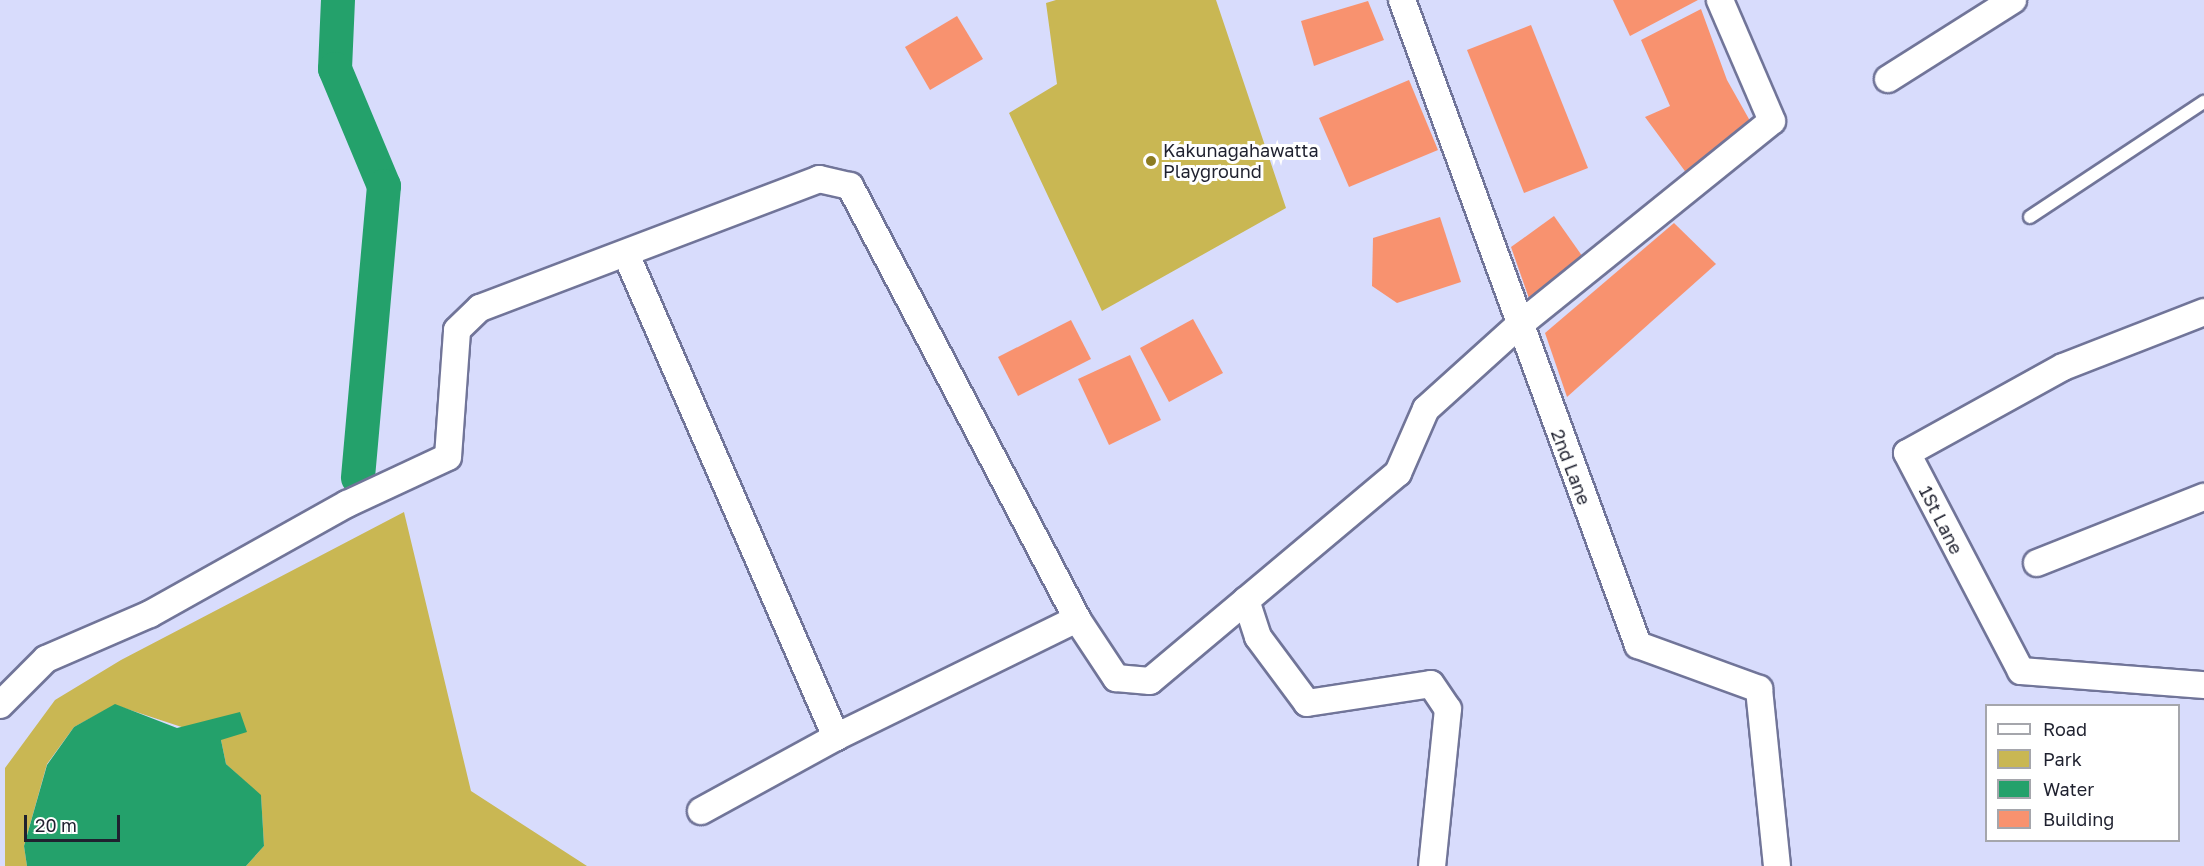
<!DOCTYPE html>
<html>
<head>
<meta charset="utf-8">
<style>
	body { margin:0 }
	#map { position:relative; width:2204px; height:866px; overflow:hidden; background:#d8dcfc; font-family:"Golos Text",sans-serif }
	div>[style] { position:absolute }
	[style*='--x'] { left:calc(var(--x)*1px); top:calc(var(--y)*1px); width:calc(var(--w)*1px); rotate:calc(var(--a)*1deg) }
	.green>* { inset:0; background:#c9b753 }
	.water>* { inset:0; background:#24a16b }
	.canal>* { height:34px; margin:-17px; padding:0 17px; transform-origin:17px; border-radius:17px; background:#24a16b }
	.building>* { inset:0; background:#f8926f }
	.roads { filter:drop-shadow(2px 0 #717599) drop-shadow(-2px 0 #717599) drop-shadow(0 2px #717599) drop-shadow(0 -2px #717599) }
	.lane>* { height:12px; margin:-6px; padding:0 6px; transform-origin:6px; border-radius:6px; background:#fff }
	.street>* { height:26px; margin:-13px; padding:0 13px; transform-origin:13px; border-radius:13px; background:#fff }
	.dots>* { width:16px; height:16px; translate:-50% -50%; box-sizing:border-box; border:3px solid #fff; border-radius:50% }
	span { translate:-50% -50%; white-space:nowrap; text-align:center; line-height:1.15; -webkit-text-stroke:6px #fff; paint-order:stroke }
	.poi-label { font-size:18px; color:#1f212f }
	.left { translate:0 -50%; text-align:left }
	.street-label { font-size:18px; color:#1f212f }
	.legend { position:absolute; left:1985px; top:704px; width:195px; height:138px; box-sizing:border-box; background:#fff; border:2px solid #a5a6ac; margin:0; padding:8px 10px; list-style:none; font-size:18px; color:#1f212f }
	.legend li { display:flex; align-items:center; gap:12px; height:30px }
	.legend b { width:30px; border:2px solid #a5a6ac }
	.scale { position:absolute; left:24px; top:815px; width:96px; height:27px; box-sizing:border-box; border:3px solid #1f212f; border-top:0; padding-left:8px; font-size:18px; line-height:21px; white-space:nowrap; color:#1f212f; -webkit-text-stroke:4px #fff; paint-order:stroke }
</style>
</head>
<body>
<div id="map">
	<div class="green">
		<i style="clip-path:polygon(1056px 0,1216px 0,1286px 208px,1102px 311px,1009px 113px,1057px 84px,1046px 3px)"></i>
		<i style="clip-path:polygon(404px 512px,471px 791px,587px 866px,246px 866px,264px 846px,261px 796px,226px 764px,221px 740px,115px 705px,74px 727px,47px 764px,24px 846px,27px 866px,5px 866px,5px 768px,55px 700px,121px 660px)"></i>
	</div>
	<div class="water">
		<i style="clip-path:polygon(115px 704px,177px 728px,240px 712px,247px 732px,221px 740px,226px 764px,261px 795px,264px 846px,246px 866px,27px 866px,24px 846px,47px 765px,74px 727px)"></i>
	</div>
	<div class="canal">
		<i style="--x:338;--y:0;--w:69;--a:92.5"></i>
		<i style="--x:335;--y:69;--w:127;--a:67.3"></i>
		<i style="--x:384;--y:186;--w:293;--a:95.1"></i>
	</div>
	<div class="building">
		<i style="clip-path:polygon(1613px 0,1698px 0,1630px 36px)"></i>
		<i style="clip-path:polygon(1368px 1px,1384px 40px,1314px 66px,1301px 21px)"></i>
		<i style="clip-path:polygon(1701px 9px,1727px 80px,1754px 128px,1693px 182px,1645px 117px,1670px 106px,1641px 40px)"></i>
		<i style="clip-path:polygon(957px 16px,983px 59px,930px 90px,905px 47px)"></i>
		<i style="clip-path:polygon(1531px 25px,1588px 168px,1524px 193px,1467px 50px)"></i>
		<i style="clip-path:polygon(1409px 80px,1438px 150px,1349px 187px,1319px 118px)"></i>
		<i style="clip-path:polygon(1554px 216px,1585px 260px,1531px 304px,1511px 247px)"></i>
		<i style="clip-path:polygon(1440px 217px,1461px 282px,1397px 303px,1372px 286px,1373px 238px)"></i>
		<i style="clip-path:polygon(1674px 223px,1716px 264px,1567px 397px,1545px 333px)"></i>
		<i style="clip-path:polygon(1193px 319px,1223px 373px,1169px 402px,1140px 348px)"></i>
		<i style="clip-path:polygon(1071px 320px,1091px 359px,1018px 396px,998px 357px)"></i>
		<i style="clip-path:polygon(1130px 355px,1161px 420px,1109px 445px,1078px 379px)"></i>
	</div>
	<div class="roads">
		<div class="lane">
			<i style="--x:2030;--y:217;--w:209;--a:-33.5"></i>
		</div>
		<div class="street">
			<i style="--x:1402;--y:0;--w:687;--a:69.9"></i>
			<i style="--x:1638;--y:645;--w:129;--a:20"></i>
			<i style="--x:1759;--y:689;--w:178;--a:84.2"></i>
			<i style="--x:1888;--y:79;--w:148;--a:-32.3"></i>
			<i style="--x:626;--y:254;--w:527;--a:66.5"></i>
			<i style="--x:836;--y:737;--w:268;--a:-26.1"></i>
			<i style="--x:2204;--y:312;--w:151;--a:158.7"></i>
			<i style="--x:2063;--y:367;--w:178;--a:151.1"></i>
			<i style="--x:1907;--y:453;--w:246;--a:62.4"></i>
			<i style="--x:2021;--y:671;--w:184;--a:4.4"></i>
			<i style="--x:2037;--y:563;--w:180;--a:-21.6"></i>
			<i style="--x:1246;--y:600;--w:39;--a:72"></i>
			<i style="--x:1258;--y:637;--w:82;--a:53.4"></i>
			<i style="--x:1307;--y:703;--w:125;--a:-8.7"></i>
			<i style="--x:1431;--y:684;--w:30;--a:56"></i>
			<i style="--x:1448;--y:709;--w:158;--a:95.8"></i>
			<i style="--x:0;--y:705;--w:65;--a:-45"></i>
			<i style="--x:46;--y:659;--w:113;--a:-23.4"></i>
			<i style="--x:150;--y:614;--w:226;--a:-29.2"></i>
			<i style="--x:347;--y:504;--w:111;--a:-25"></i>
			<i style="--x:448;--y:457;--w:127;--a:-85.9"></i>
			<i style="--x:457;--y:330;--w:32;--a:-44"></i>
			<i style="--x:480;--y:308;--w:363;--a:-20.8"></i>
			<i style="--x:819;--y:179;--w:32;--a:13"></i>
			<i style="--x:850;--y:186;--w:489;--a:62.3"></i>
			<i style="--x:1077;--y:619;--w:71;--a:56.5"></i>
			<i style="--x:1116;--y:678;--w:34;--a:5"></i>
			<i style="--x:1150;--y:681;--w:324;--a:-40"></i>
			<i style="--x:1398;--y:473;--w:70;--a:-66.4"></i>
			<i style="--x:1426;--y:409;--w:124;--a:-42.1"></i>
			<i style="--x:1518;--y:326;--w:326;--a:-38.9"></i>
			<i style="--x:1772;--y:121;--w:132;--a:-113.3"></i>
			<i style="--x:701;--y:811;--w:154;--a:-28.7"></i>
		</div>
	</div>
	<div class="dots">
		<i style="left:1151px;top:161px;background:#8c7c22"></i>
	</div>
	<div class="poi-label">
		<span class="left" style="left:1163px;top:161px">Kakunagahawatta<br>Playground</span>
	</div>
	<div class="street-label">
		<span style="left:1571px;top:467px;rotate:69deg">2nd Lane</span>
		<span style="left:1941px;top:520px;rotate:63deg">1St Lane</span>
	</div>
	<ul class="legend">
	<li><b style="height:8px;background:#fff"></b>Road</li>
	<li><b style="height:16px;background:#c9b753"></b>Park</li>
	<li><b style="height:16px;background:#24a16b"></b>Water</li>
	<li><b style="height:16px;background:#f8926f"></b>Building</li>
	</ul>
	<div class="scale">20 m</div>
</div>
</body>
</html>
